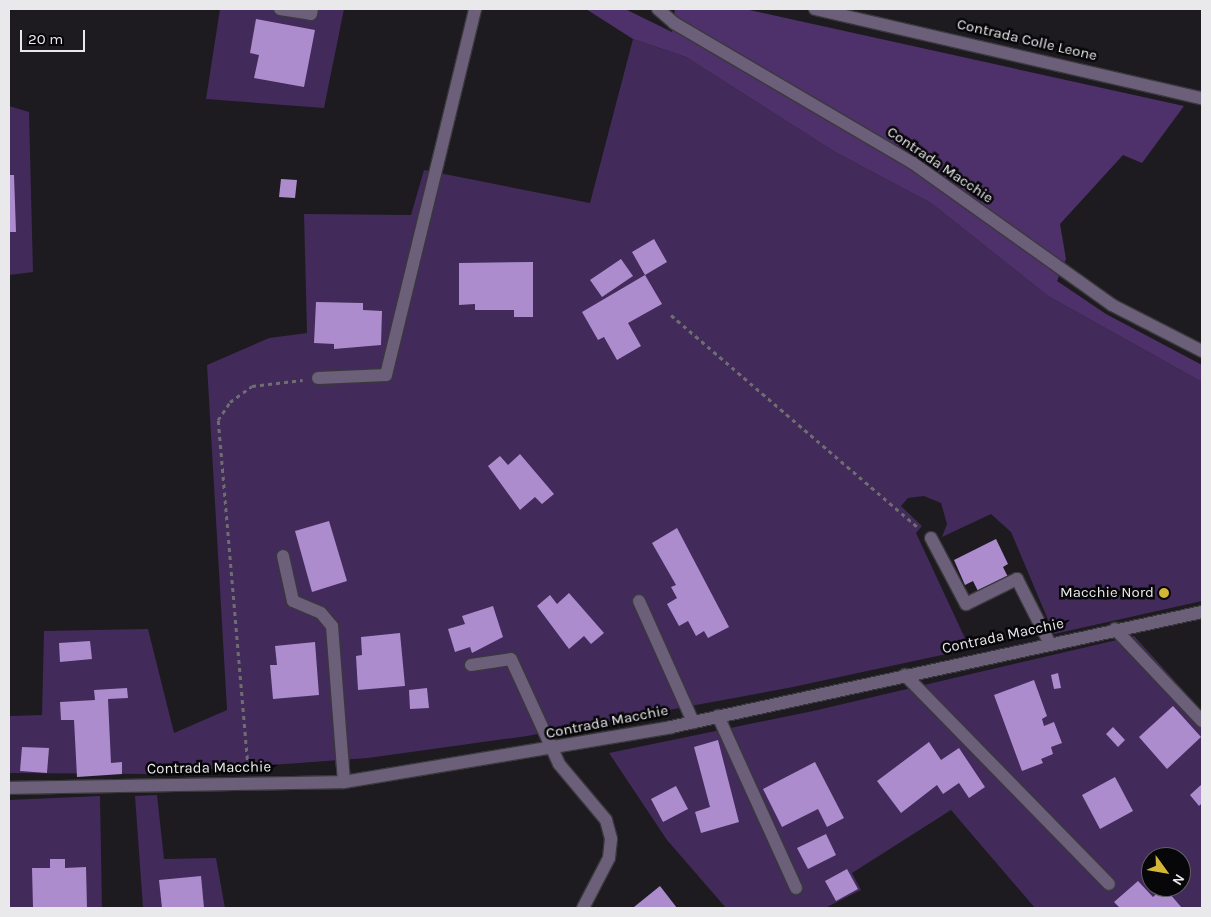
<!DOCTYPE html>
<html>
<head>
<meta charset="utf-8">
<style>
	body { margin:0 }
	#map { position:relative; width:1211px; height:917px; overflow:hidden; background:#1d1b1f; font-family:Karla,sans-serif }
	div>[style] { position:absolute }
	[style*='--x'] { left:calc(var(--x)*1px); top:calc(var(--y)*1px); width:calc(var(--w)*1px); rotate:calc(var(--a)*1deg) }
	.green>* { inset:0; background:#422a5a }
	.forest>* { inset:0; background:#4e316a }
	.building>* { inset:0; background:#ac8ccd }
	.path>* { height:3px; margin-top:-1.5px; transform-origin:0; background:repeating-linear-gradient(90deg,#6e6d70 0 4px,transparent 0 8px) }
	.roads { filter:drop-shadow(1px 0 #3a383c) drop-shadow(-1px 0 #3a383c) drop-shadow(0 1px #3a383c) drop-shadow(0 -1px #3a383c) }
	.minor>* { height:12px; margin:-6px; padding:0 6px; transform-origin:6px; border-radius:6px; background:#6b5f7a }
	.dots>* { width:14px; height:14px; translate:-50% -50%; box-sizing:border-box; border:2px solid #070608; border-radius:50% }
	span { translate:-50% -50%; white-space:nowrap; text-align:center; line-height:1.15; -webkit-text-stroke:5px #070608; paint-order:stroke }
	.street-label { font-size:15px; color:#e9e8eb }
	.poi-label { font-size:15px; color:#e9e8eb }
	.right { translate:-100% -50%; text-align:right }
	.frame { position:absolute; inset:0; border:10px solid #e9e8eb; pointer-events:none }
	.north { position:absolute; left:1141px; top:847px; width:50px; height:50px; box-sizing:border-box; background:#070608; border:1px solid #616063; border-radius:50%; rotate:122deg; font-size:14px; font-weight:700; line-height:20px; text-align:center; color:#e9e8eb }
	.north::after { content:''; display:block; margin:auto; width:18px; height:22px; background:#d3b635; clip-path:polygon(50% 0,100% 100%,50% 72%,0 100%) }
	.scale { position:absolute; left:20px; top:30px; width:65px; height:22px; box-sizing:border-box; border:2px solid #e9e8eb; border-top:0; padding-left:6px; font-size:15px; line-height:18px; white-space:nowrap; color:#e9e8eb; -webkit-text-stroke:4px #070608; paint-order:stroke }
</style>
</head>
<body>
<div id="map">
	<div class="green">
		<i style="clip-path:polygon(220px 9px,344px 9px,324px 108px,206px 99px)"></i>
		<i style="clip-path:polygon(633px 39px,686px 57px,835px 152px,931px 203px,1048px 296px,1202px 382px,1202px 601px,1054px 634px,1011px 532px,991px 514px,942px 537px,947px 524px,941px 503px,924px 496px,908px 498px,901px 506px,922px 526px,916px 533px,970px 649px,788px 688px,527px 736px,368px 758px,147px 774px,9px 773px,9px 716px,42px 715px,44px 631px,148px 629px,174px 733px,227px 710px,207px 365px,269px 338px,307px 333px,304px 214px,411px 215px,424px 170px,590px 203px)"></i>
		<i style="clip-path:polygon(9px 106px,29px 112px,33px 272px,9px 275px)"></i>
		<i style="clip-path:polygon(evenodd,1134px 636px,1202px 711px,1202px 908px,1035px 908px,951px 810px,852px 873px,861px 890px,825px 908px,726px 908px,667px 840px,609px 753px,813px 711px,1134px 636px,1151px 857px,1181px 857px,1181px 887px,1151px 887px,1151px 857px)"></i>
		<i style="clip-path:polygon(157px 795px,164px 859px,216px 858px,225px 908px,143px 908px,135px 796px)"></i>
		<i style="clip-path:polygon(100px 796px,102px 908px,9px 908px,9px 800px)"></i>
	</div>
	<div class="forest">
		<i style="clip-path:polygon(586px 9px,625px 9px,672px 32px,675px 9px,745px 9px,1184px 106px,1142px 163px,1123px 155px,1060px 224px,1066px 259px,1057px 281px,1106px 314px,1202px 365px,1202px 382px,1048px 296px,931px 203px,835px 152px,686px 57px,633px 39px)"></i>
	</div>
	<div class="building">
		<i style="clip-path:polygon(256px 19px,315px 30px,304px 87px,254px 78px,259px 55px,250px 53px)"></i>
		<i style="clip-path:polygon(9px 175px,14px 175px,16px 232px,9px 232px)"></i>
		<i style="clip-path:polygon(281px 179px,297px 180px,295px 198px,279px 197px)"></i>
		<i style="clip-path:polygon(654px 239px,667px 262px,645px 275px,662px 304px,628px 323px,641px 346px,617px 360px,604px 337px,598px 340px,582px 312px,645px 275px,632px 252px)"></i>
		<i style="clip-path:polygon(621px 259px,633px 276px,602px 297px,590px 280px)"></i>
		<i style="clip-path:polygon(533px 262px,533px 317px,514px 317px,514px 310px,475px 310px,475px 304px,459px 305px,459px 263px)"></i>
		<i style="clip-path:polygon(316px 302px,363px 303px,363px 310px,382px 311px,381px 345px,334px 349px,334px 344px,314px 343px)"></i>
		<i style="clip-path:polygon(520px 454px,554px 494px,542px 504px,535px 497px,520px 510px,488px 466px,500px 456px,508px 465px)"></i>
		<i style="clip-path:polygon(329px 521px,347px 581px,312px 592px,295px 531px)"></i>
		<i style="clip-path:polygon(677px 528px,729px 627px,708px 638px,704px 631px,696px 636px,688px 621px,679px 626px,667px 604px,677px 598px,671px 587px,676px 585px,652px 543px)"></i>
		<i style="clip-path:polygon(996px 539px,1008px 564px,1003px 567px,1009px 579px,979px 593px,973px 581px,965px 585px,954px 560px)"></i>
		<i style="clip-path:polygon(569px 593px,604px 633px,591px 644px,584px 636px,569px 649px,537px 606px,550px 595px,557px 604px)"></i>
		<i style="clip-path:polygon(493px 606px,503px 637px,472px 653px,470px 647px,455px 652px,448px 629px,465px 624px,462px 616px)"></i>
		<i style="clip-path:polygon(400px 633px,405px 686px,358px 690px,356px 656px,362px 655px,361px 637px)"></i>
		<i style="clip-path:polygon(90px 641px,92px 659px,60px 662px,59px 643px)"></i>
		<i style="clip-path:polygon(315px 642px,319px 695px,273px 699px,270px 665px,277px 665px,275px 646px)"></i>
		<i style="clip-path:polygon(1058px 673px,1061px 688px,1054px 689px,1051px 675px)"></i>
		<i style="clip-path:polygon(1034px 680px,1047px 716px,1042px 719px,1044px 726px,1054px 722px,1062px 743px,1051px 747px,1053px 754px,1041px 759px,1043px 763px,1022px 771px,994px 695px)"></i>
		<i style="clip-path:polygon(127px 688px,128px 698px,108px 699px,111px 763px,122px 762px,122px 774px,77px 777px,74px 720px,61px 720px,60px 702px,95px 700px,94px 690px)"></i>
		<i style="clip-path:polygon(427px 688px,429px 708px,410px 709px,409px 690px)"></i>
		<i style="clip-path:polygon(1173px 706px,1201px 737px,1167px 769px,1139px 737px)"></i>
		<i style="clip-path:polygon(1113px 727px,1125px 740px,1118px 747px,1106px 734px)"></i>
		<i style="clip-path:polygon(718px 740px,739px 822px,701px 833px,695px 812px,710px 807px,694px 747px)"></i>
		<i style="clip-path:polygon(929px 742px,941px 760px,959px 748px,985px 787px,969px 798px,959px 783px,943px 794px,937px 785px,901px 813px,877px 781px)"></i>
		<i style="clip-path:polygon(22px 747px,49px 748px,47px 773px,20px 771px)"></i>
		<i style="clip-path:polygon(815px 762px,844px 818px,827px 827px,818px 809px,782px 827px,763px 789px)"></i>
		<i style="clip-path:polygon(1115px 777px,1133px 811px,1100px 829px,1082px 795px)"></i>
		<i style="clip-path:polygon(1202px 784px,1202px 803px,1199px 806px,1190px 795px)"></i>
		<i style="clip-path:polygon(676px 786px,688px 809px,663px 822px,651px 799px)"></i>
		<i style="clip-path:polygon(826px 834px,836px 855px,808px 869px,797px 848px)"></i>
		<i style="clip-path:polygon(50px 859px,65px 859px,65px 868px,86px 867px,87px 908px,33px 908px,32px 868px,50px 868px)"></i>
		<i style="clip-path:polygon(847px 869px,858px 889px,836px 901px,825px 881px)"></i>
		<i style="clip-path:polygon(201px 876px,204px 908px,162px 908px,159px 880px)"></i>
		<i style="clip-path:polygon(1138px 881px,1153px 897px,1164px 887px,1182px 908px,1120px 908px,1114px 902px)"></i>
		<i style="clip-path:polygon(660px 886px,677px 908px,635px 908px,634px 907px)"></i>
	</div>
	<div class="path">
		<i style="--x:671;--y:315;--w:327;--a:40.7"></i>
		<i style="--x:248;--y:767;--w:348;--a:-94.9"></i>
		<i style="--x:218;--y:420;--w:22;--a:-56"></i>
		<i style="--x:230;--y:402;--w:27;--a:-36"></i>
		<i style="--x:252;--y:386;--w:51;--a:-6.7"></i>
	</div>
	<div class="roads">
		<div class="minor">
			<i style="--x:280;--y:9;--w:31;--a:9"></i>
			<i style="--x:311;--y:14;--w:5;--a:-79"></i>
			<i style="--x:658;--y:9;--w:21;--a:41"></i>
			<i style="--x:674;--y:23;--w:277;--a:30.4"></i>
			<i style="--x:913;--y:163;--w:244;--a:35.5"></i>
			<i style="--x:1112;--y:305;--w:101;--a:27.1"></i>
			<i style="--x:815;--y:9;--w:397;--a:13"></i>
			<i style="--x:318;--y:378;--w:68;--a:-2.5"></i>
			<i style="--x:386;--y:375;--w:377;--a:-76.3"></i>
			<i style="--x:931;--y:538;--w:75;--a:62.1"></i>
			<i style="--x:966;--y:604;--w:57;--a:-26.1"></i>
			<i style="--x:1017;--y:579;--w:71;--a:63.1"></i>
			<i style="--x:283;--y:556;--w:46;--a:77.5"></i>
			<i style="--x:293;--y:601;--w:30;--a:23"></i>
			<i style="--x:321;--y:613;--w:17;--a:50"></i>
			<i style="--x:332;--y:626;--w:156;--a:85.6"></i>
			<i style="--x:639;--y:601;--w:133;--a:65.9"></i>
			<i style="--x:1115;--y:629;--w:127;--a:46.6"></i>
			<i style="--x:471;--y:665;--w:40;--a:-8.5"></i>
			<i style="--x:511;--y:659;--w:115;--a:65.4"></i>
			<i style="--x:559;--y:764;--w:73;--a:50"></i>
			<i style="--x:606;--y:820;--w:20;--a:75"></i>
			<i style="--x:611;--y:839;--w:19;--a:96"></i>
			<i style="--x:609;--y:858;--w:56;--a:117.5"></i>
			<i style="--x:905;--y:675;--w:292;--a:45.7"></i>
			<i style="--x:718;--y:716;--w:189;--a:65.6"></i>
			<i style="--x:9;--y:788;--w:335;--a:-1"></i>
			<i style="--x:344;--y:782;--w:332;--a:-9.5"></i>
			<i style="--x:671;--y:727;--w:543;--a:-12.22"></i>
		</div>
	</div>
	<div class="dots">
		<i style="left:1164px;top:593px;background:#d3b635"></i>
	</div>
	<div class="street-label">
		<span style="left:1027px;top:40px;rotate:13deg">Contrada Colle Leone</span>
		<span style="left:940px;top:165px;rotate:34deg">Contrada Macchie</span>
		<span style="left:1003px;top:636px;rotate:-12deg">Contrada Macchie</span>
		<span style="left:607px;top:722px;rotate:-11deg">Contrada Macchie</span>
		<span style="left:209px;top:768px;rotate:-1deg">Contrada Macchie</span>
	</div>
	<div class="poi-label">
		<span class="right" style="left:1154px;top:593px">Macchie Nord</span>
	</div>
	<div class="frame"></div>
	<div class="north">N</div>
	<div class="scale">20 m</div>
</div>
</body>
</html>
